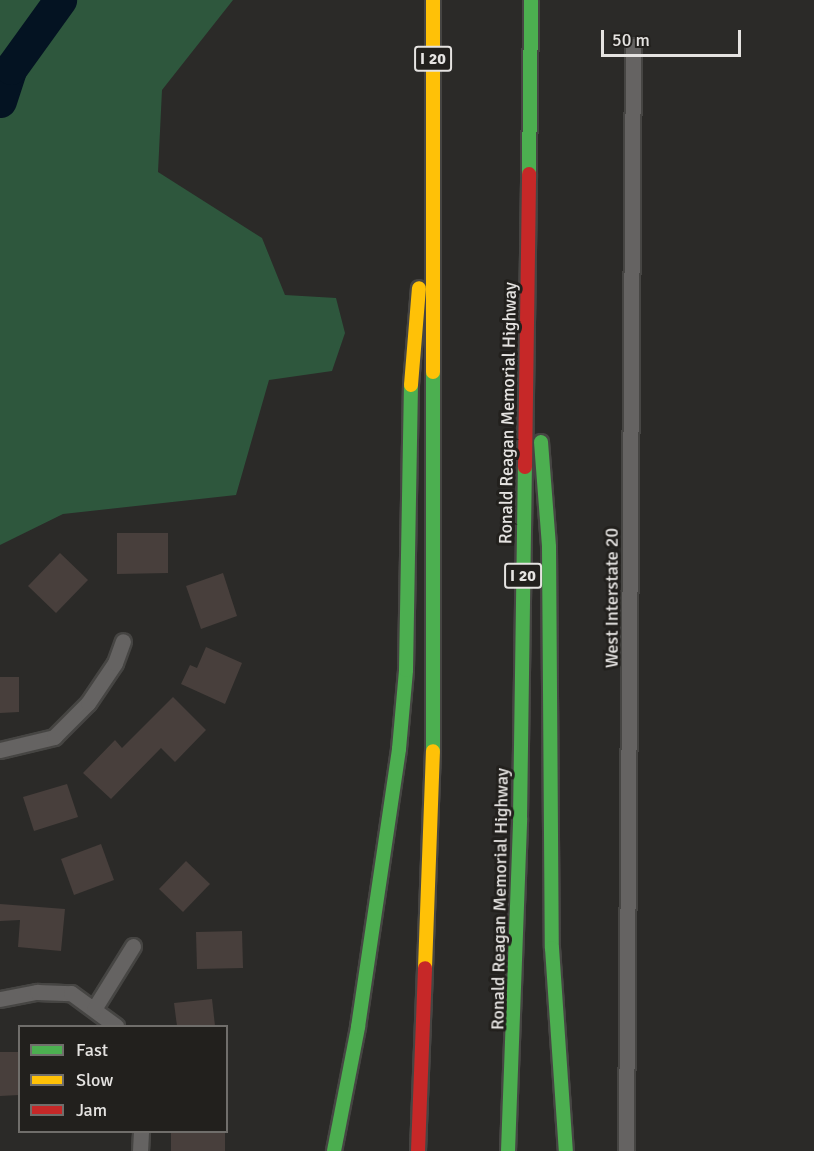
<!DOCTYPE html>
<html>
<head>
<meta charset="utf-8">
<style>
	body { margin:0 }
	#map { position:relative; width:814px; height:1151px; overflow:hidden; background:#2b2a28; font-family:Signika,sans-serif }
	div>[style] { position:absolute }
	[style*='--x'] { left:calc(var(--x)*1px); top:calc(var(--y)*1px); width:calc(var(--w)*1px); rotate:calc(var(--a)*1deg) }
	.green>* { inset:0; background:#2e573d }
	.river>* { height:33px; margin:-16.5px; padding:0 16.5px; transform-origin:16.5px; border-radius:16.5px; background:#041322 }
	.building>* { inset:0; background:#483f3c }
	.roads { filter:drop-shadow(2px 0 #464543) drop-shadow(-2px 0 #464543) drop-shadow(0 2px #464543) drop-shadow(0 -2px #464543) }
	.street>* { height:15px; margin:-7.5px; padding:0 7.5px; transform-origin:7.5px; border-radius:7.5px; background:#656362 }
	.fast>* { height:14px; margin:-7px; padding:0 7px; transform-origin:7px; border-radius:7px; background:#4caf50 }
	.slow>* { height:14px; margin:-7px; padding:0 7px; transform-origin:7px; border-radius:7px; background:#ffc107 }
	.jam>* { height:14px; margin:-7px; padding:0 7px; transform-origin:7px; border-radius:7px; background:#c62828 }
	span { translate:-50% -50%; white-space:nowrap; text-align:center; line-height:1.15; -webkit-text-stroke:6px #22201d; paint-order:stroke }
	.shield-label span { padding:2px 4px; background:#22201d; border:2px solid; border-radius:4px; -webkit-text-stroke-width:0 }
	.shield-label { font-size:16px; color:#e5e3e1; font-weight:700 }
	.street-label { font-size:18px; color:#e5e3e1 }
	.legend { position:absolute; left:18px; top:1025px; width:210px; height:108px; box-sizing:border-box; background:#22201d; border:2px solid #706e6b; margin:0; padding:8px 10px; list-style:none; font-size:18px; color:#e5e3e1 }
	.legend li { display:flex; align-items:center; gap:12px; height:30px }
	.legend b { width:30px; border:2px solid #706e6b }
	.scale { position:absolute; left:601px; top:30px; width:140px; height:27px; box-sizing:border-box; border:3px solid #e5e3e1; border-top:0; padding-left:8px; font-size:18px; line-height:21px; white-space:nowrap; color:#e5e3e1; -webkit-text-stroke:4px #22201d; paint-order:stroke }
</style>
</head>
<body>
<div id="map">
	<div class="green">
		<i style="clip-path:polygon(0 0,233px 0,162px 90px,158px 172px,262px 238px,285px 295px,336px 298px,345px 333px,332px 371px,269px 380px,236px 495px,63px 514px,0 545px)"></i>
	</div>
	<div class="river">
		<i style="--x:0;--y:101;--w:35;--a:-72"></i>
		<i style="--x:11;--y:68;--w:84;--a:-54.2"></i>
	</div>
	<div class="building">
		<i style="clip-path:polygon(117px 533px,168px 533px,168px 573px,117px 574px)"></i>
		<i style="clip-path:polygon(60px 553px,88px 580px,56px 613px,28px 586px)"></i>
		<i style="clip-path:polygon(223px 573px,237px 616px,201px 629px,186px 586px)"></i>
		<i style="clip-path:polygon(206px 647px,242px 663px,225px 704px,181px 684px,190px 665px,197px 668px)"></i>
		<i style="clip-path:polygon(0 677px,19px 677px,19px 712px,0 713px)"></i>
		<i style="clip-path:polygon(173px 697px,206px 730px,175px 762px,161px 748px,111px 799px,83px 773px,115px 740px,122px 748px)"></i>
		<i style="clip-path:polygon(67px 784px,78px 817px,34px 831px,23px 797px)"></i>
		<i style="clip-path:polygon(101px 844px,114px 880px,74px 895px,61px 859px)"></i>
		<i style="clip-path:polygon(186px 861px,210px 884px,183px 912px,159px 889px)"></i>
		<i style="clip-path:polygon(0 904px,65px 909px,61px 951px,18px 947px,20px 920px,0 921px)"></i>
		<i style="clip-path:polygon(242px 931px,243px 968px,197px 969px,196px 932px)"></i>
		<i style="clip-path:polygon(212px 999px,215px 1026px,177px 1026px,174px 1003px)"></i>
		<i style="clip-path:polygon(0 1052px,18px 1052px,19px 1095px,0 1096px)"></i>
		<i style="clip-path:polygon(171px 1131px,225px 1131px,225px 1151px,171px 1151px)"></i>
	</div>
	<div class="roads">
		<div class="street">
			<i style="--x:0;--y:750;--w:56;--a:-13.5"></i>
			<i style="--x:54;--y:737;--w:48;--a:-45"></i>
			<i style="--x:88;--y:703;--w:48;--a:-56"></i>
			<i style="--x:115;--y:663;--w:23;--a:-70"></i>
			<i style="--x:0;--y:999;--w:38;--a:-11"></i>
			<i style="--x:37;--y:992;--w:34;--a:2"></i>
			<i style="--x:71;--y:993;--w:56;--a:36.3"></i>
			<i style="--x:94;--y:1009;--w:74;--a:-58.2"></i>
			<i style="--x:140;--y:1151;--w:19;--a:-87"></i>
			<i style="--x:626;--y:1151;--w:1105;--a:-89.64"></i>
		</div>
		<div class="fast">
			<i style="--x:529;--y:174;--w:174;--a:-89.3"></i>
			<i style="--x:433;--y:372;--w:379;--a:90"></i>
			<i style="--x:541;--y:442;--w:105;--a:85.6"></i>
			<i style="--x:549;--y:547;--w:401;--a:89.6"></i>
			<i style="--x:552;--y:948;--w:203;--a:86.1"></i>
			<i style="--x:334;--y:1151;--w:126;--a:-79"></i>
			<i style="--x:358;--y:1027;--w:281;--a:-81.6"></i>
			<i style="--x:399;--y:749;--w:79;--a:-84.9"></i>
			<i style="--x:406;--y:670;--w:285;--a:-89"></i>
			<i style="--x:508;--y:1151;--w:333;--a:-87.9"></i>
			<i style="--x:520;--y:818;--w:351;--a:-89.2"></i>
		</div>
		<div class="slow">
			<i style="--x:433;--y:0;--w:372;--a:90"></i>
			<i style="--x:411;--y:385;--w:97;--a:-85.3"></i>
			<i style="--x:425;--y:968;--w:217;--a:-87.9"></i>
		</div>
		<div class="jam">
			<i style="--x:525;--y:467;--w:293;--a:-89.2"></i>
			<i style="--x:418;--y:1151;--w:183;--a:-87.8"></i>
		</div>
	</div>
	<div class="shield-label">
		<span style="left:433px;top:59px">I 20</span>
		<span style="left:523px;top:576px">I 20</span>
	</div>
	<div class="street-label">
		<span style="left:508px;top:413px;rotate:-89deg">Ronald Reagan Memorial Highway</span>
		<span style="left:612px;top:598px;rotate:-90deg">West Interstate 20</span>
		<span style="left:500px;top:899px;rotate:-89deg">Ronald Reagan Memorial Highway</span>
	</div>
	<ul class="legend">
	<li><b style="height:8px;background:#4caf50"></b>Fast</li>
	<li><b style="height:8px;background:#ffc107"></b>Slow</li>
	<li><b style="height:8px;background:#c62828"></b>Jam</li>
	</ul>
	<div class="scale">50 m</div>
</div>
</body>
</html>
